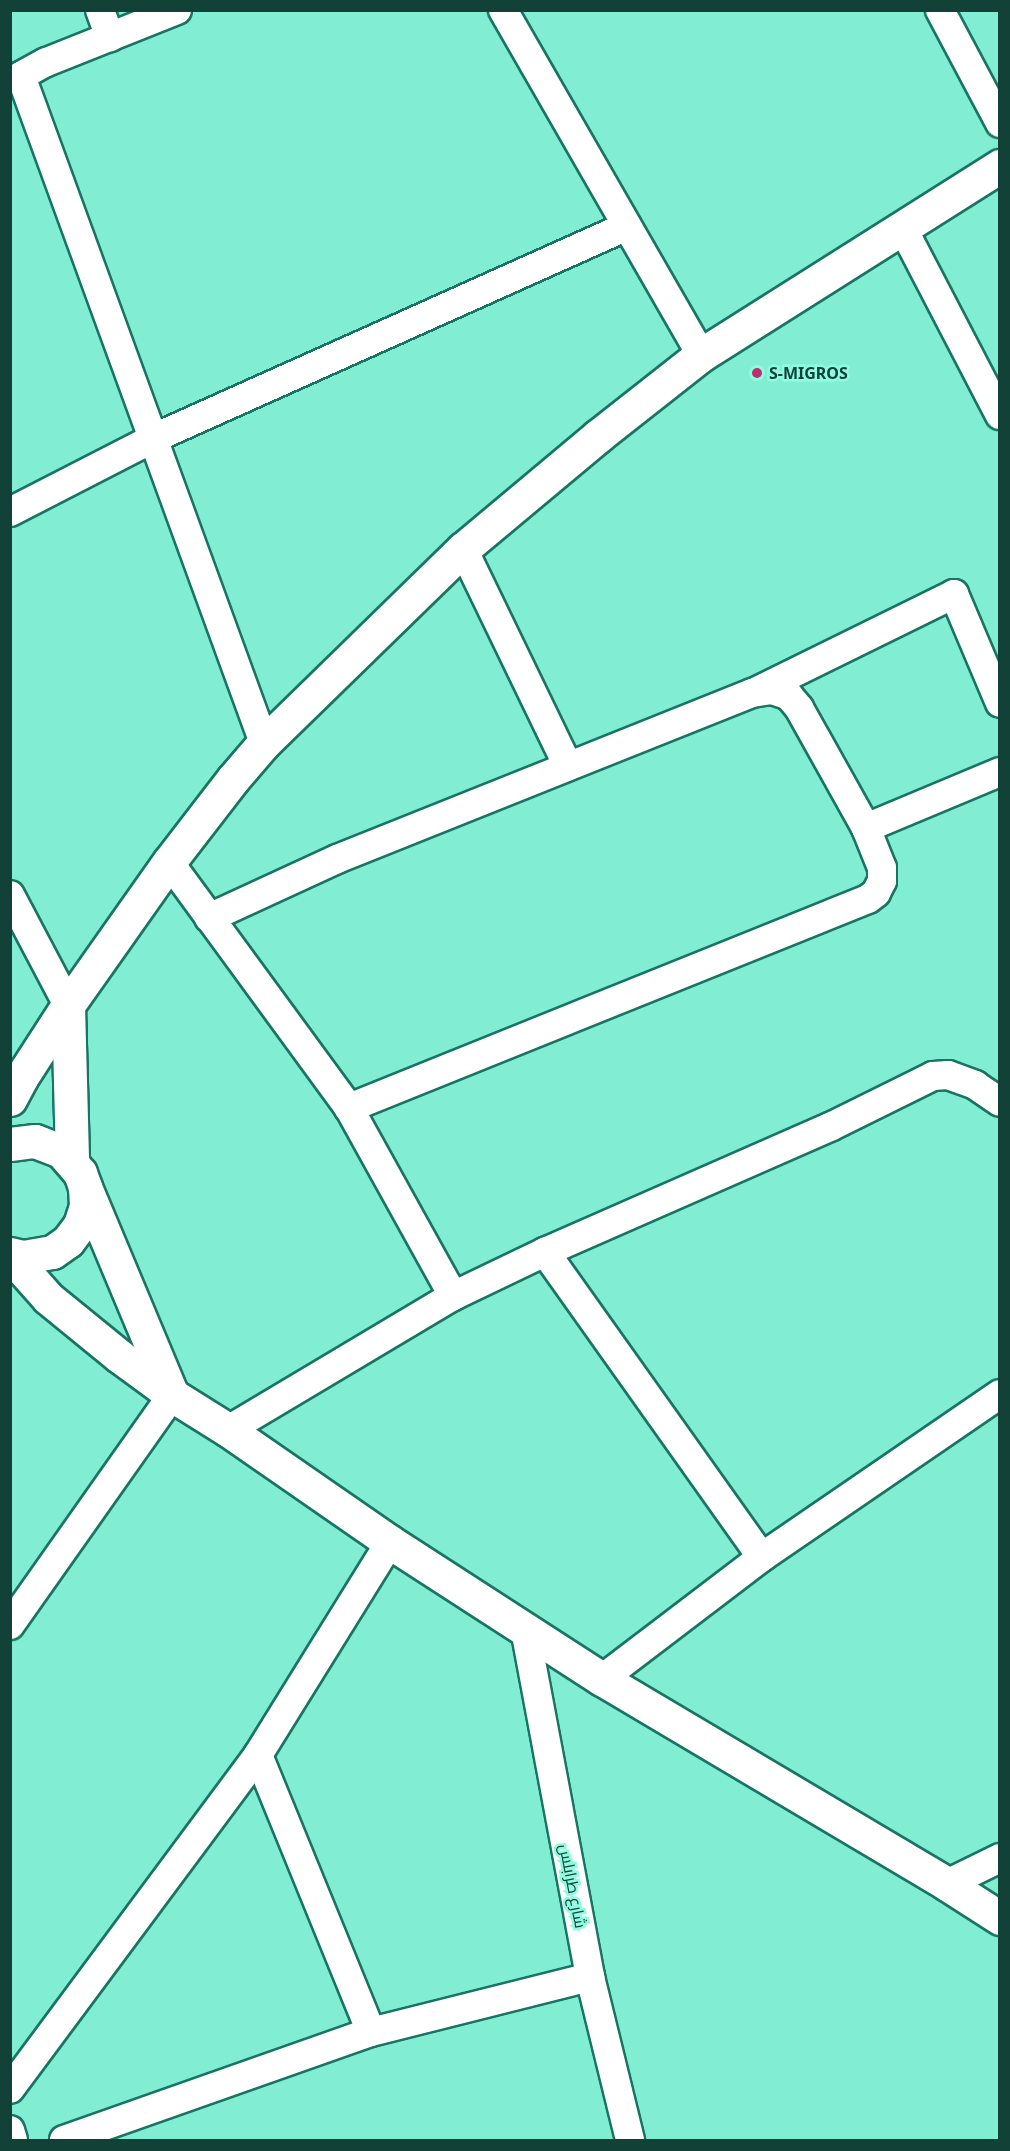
<!DOCTYPE html>
<html>
<head>
<meta charset="utf-8">
<style>
	body { margin:0 }
	#map { position:relative; width:1010px; height:2151px; overflow:hidden; background:#81eed4; font-family:"Noto Sans",Cairo,sans-serif }
	div>[style] { position:absolute }
	[style*='--x'] { left:calc(var(--x)*1px); top:calc(var(--y)*1px); width:calc(var(--w)*1px); rotate:calc(var(--a)*1deg) }
	.roads { filter:drop-shadow(2px 0 #197463) drop-shadow(-2px 0 #197463) drop-shadow(0 2px #197463) drop-shadow(0 -2px #197463) }
	.minor>* { height:28px; margin:-14px; padding:0 14px; transform-origin:14px; border-radius:14px; background:#fff }
	.tertiary>* { height:33px; margin:-16.5px; padding:0 16.5px; transform-origin:16.5px; border-radius:16.5px; background:#fff }
	.dots>* { width:16px; height:16px; translate:-50% -50%; box-sizing:border-box; border:3px solid #8ffce1; border-radius:50% }
	span { translate:-50% -50%; white-space:nowrap; text-align:center; line-height:1.15; -webkit-text-stroke:5px #8ffce1; paint-order:stroke }
	.poi-label { font-size:16px; color:#114137; font-weight:700 }
	.left { translate:0 -50%; text-align:left }
	.street-label { font-size:16px; color:#114137 }
	.frame { position:absolute; inset:0; border:12px solid #114137; pointer-events:none }
</style>
</head>
<body>
<div id="map">
	<div class="roads">
		<div class="minor">
			<i style="--x:100;--y:10;--w:29;--a:70"></i>
			<i style="--x:177;--y:10;--w:141;--a:158.3"></i>
			<i style="--x:46;--y:62;--w:29;--a:151"></i>
			<i style="--x:21;--y:76;--w:710;--a:69.98"></i>
			<i style="--x:503;--y:10;--w:398;--a:60.1"></i>
			<i style="--x:940;--y:10;--w:128;--a:62"></i>
			<i style="--x:902;--y:227;--w:212;--a:62.5"></i>
			<i style="--x:10;--y:512;--w:160;--a:-27.2"></i>
			<i style="--x:152;--y:439;--w:518;--a:-24.14"></i>
			<i style="--x:463;--y:549;--w:241;--a:64.2"></i>
			<i style="--x:755;--y:692;--w:222;--a:-26.2"></i>
			<i style="--x:954;--y:594;--w:118;--a:67.1"></i>
			<i style="--x:866;--y:828;--w:145;--a:-22.7"></i>
			<i style="--x:169;--y:862;--w:305;--a:53.8"></i>
			<i style="--x:349;--y:1108;--w:215;--a:61"></i>
			<i style="--x:10;--y:895;--w:124;--a:62.2"></i>
			<i style="--x:209;--y:918;--w:141;--a:-24.7"></i>
			<i style="--x:337;--y:859;--w:447;--a:-21.8"></i>
			<i style="--x:752;--y:693;--w:20;--a:-9"></i>
			<i style="--x:772;--y:690;--w:18;--a:19"></i>
			<i style="--x:789;--y:696;--w:16;--a:50"></i>
			<i style="--x:799;--y:708;--w:137;--a:60.8"></i>
			<i style="--x:866;--y:828;--w:43;--a:68.2"></i>
			<i style="--x:882;--y:868;--w:13;--a:90"></i>
			<i style="--x:882;--y:881;--w:13;--a:117"></i>
			<i style="--x:876;--y:893;--w:10;--a:143"></i>
			<i style="--x:868;--y:899;--w:560;--a:158.07"></i>
			<i style="--x:545;--y:1252;--w:374;--a:54.6"></i>
			<i style="--x:228;--y:1430;--w:262;--a:-30.8"></i>
			<i style="--x:453;--y:1296;--w:102;--a:-25.6"></i>
			<i style="--x:545;--y:1252;--w:311;--a:-23.7"></i>
			<i style="--x:830;--y:1127;--w:115;--a:-26.3"></i>
			<i style="--x:933;--y:1076;--w:15;--a:-4"></i>
			<i style="--x:948;--y:1075;--w:29;--a:20"></i>
			<i style="--x:975;--y:1085;--w:30;--a:34"></i>
			<i style="--x:10;--y:1625;--w:281;--a:-54.8"></i>
			<i style="--x:525;--y:1629;--w:354;--a:79.4"></i>
			<i style="--x:590;--y:1977;--w:168;--a:76.2"></i>
			<i style="--x:602;--y:1679;--w:201;--a:-37.3"></i>
			<i style="--x:762;--y:1557;--w:288;--a:-34.4"></i>
			<i style="--x:258;--y:1755;--w:299;--a:67.8"></i>
			<i style="--x:947;--y:1884;--w:59;--a:-26.1"></i>
			<i style="--x:10;--y:2089;--w:416;--a:-53.4"></i>
			<i style="--x:258;--y:1755;--w:251;--a:-58.2"></i>
			<i style="--x:10;--y:2130;--w:10;--a:73"></i>
			<i style="--x:64;--y:2140;--w:325;--a:-19.4"></i>
			<i style="--x:371;--y:2032;--w:226;--a:-14.1"></i>
		</div>
		<div class="tertiary">
			<i style="--x:68;--y:1005;--w:156;--a:88.5"></i>
			<i style="--x:10;--y:1099;--w:24;--a:-62"></i>
			<i style="--x:21;--y:1078;--w:87;--a:-57.2"></i>
			<i style="--x:68;--y:1005;--w:175;--a:-54.8"></i>
			<i style="--x:169;--y:862;--w:105;--a:-52.4"></i>
			<i style="--x:233;--y:779;--w:48;--a:-49.3"></i>
			<i style="--x:264;--y:743;--w:278;--a:-44.3"></i>
			<i style="--x:463;--y:549;--w:176;--a:-39.9"></i>
			<i style="--x:598;--y:436;--w:131;--a:-38.2"></i>
			<i style="--x:701;--y:355;--w:354;--a:-32.3"></i>
			<i style="--x:10;--y:1144;--w:25;--a:-7"></i>
			<i style="--x:35;--y:1141;--w:28;--a:21"></i>
			<i style="--x:61;--y:1151;--w:29;--a:49"></i>
			<i style="--x:80;--y:1173;--w:15;--a:70"></i>
			<i style="--x:85;--y:1187;--w:19;--a:87"></i>
			<i style="--x:86;--y:1206;--w:20;--a:108"></i>
			<i style="--x:80;--y:1225;--w:20;--a:127"></i>
			<i style="--x:68;--y:1241;--w:19;--a:145"></i>
			<i style="--x:52;--y:1252;--w:29;--a:170"></i>
			<i style="--x:23;--y:1257;--w:13;--a:-167"></i>
			<i style="--x:85;--y:1187;--w:223;--a:67.3"></i>
			<i style="--x:10;--y:1255;--w:57;--a:48.5"></i>
			<i style="--x:48;--y:1298;--w:92;--a:39.2"></i>
			<i style="--x:119;--y:1356;--w:66;--a:36.3"></i>
			<i style="--x:172;--y:1395;--w:66;--a:32"></i>
			<i style="--x:228;--y:1430;--w:197;--a:34.7"></i>
			<i style="--x:390;--y:1542;--w:252;--a:32.9"></i>
			<i style="--x:602;--y:1679;--w:401;--a:30.7"></i>
			<i style="--x:947;--y:1884;--w:63;--a:32.7"></i>
		</div>
	</div>
	<div class="dots">
		<i style="left:757px;top:373px;background:#b93171"></i>
	</div>
	<div class="poi-label">
		<span class="left" style="left:769px;top:373px">S-MIGROS</span>
	</div>
	<div class="street-label">
		<span style="left:573px;top:1886px;rotate:79deg">شارع طرابلس</span>
	</div>
	<div class="frame"></div>
</div>
</body>
</html>
